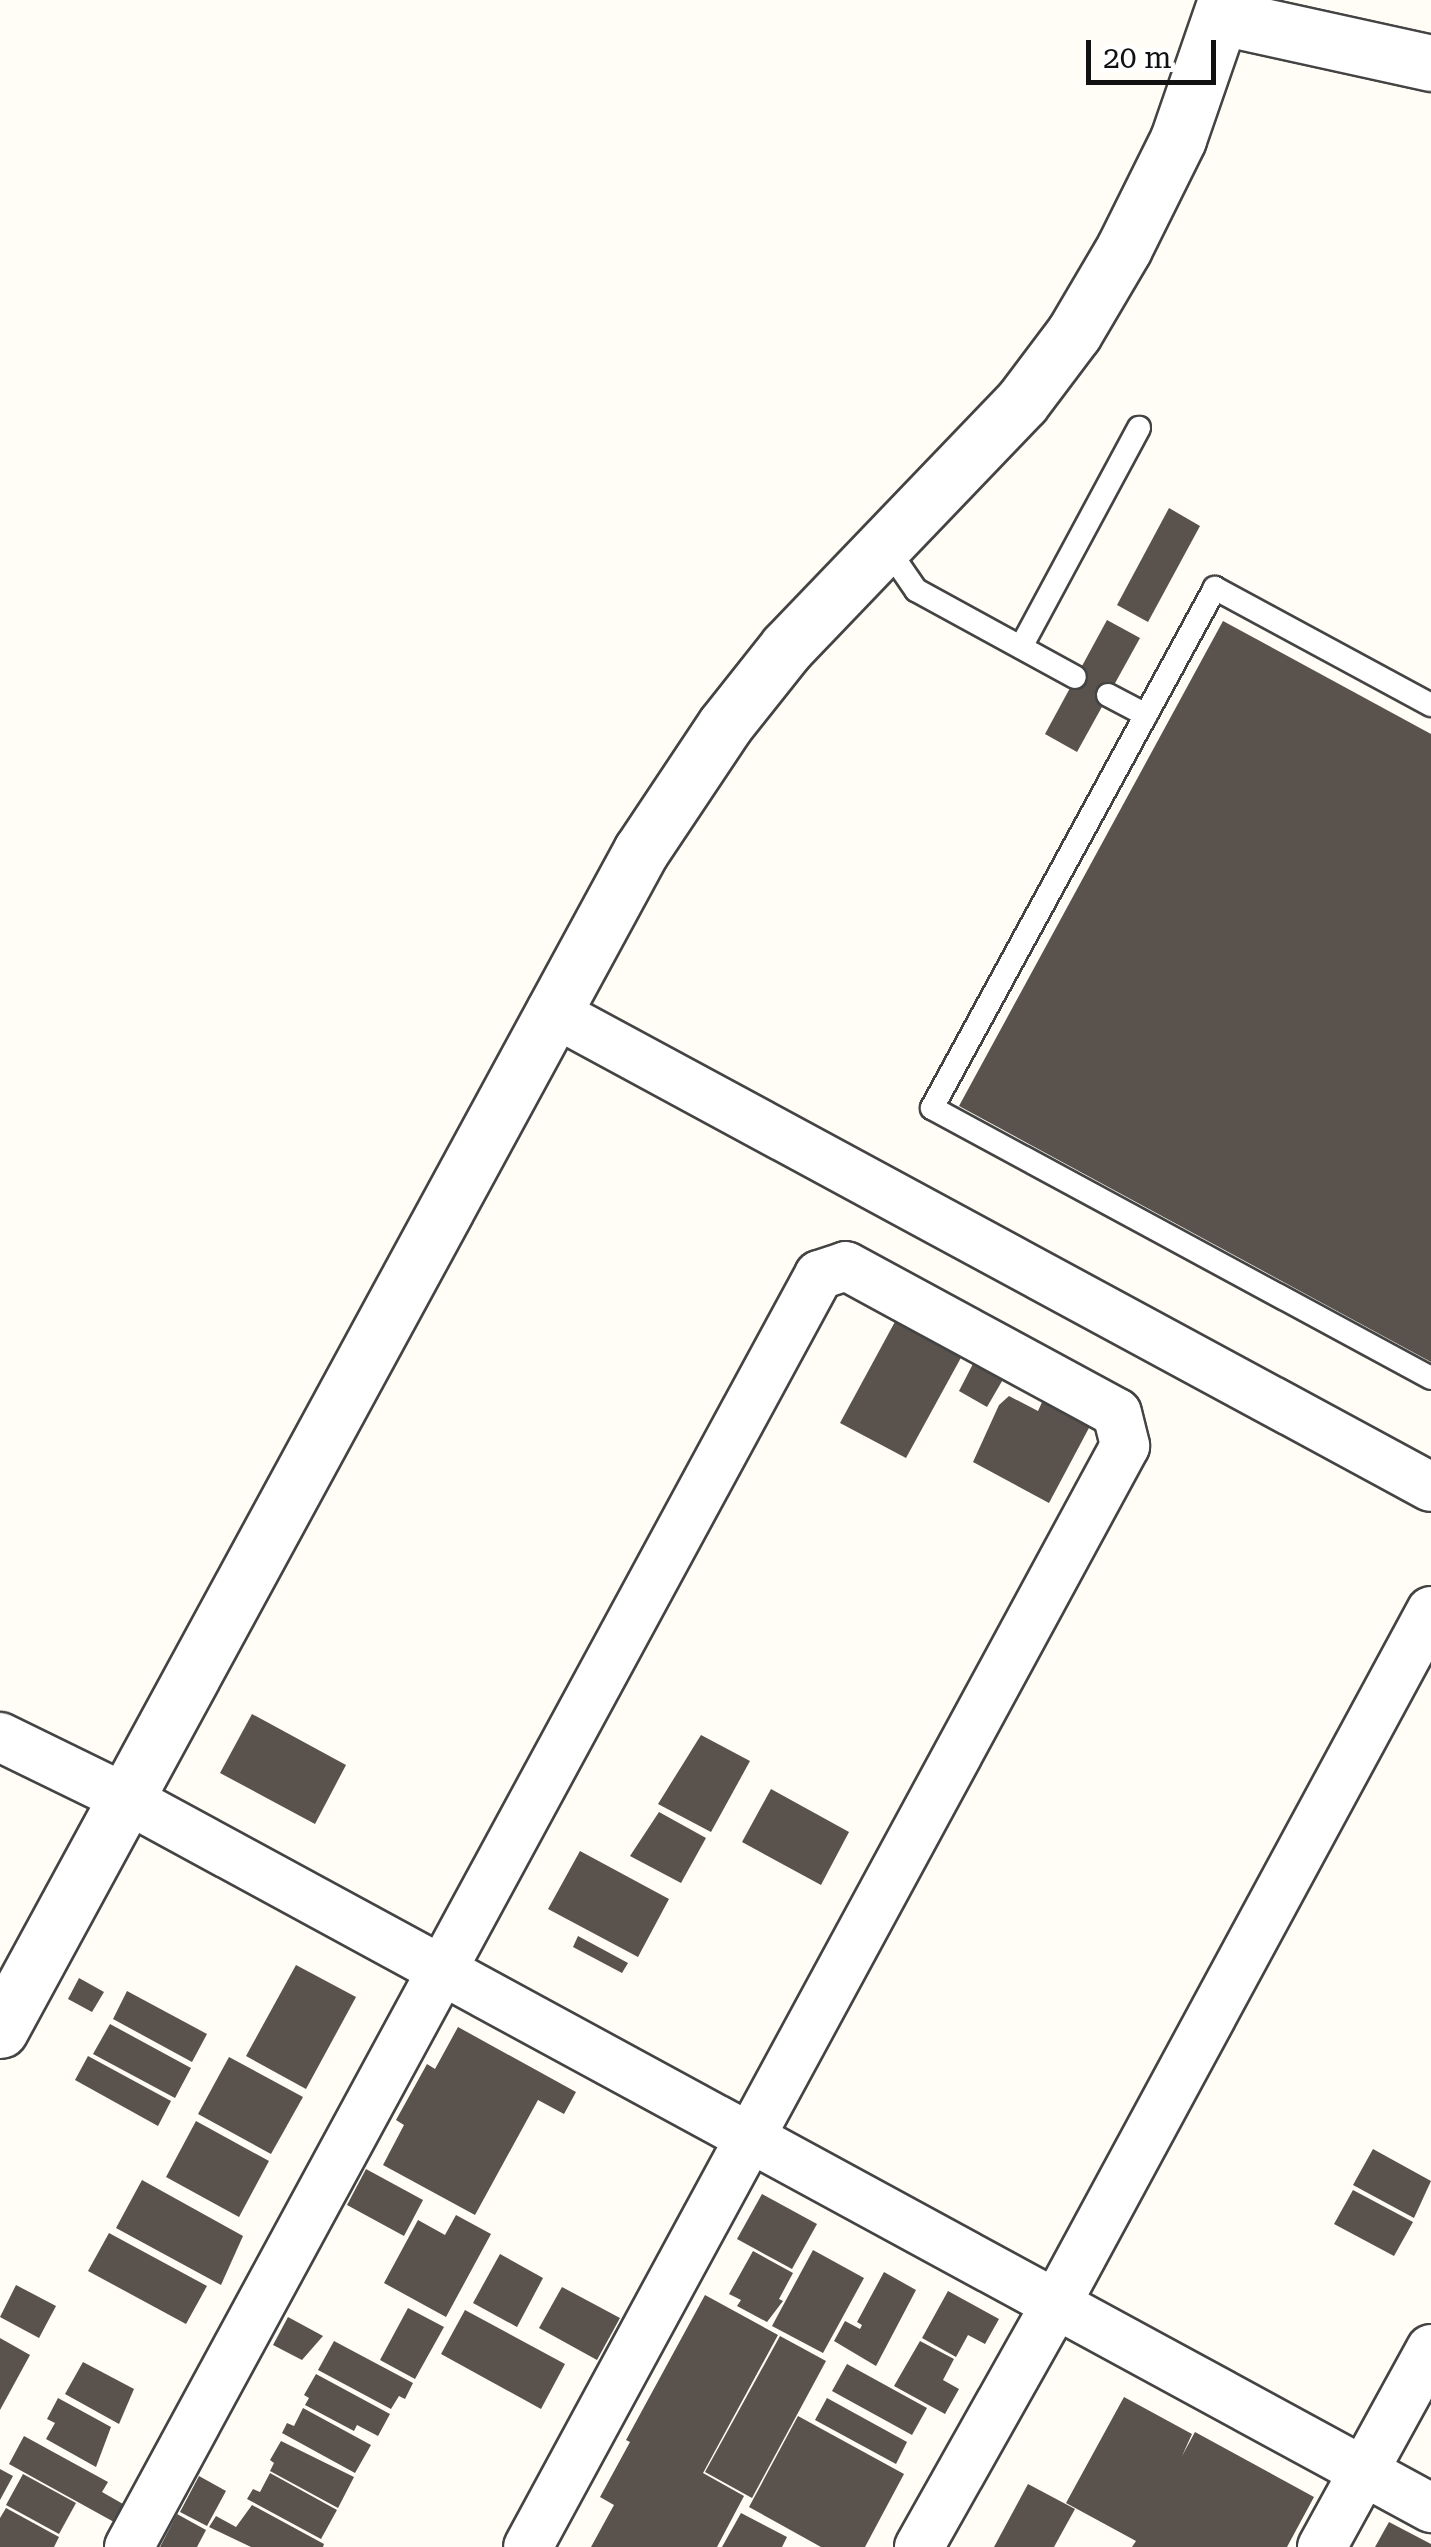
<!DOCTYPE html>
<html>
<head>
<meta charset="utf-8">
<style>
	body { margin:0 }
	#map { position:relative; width:1431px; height:2547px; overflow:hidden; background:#fffdf5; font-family:"Roboto Serif",serif }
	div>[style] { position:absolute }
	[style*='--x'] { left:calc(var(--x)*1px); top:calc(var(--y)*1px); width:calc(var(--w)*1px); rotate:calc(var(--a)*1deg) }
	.building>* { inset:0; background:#5a524d }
	.roads { filter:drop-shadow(2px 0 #444) drop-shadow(-2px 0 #444) drop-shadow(0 2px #444) drop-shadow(0 -2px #444) }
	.service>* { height:22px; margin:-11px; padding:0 11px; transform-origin:11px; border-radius:11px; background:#fff }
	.minor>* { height:48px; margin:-24px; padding:0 24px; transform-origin:24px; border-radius:24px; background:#fff }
	.tertiary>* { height:55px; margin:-27.5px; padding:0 27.5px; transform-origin:27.5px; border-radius:27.5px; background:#fff }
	span { translate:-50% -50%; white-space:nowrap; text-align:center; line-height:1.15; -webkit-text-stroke:10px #fff; paint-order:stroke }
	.scale { position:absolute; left:1086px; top:40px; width:130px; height:45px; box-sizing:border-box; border:5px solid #111; border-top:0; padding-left:12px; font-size:30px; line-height:35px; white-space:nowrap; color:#111; -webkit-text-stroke:8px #fff; paint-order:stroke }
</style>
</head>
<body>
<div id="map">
	<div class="building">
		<i style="clip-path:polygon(1169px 508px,1200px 526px,1148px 622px,1117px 605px)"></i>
		<i style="clip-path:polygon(1107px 620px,1140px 638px,1077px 752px,1045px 734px)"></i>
		<i style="clip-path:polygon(1223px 621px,1431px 734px,1431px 1362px,959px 1106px)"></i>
		<i style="clip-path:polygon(897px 1318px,963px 1354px,906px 1458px,840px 1423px)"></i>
		<i style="clip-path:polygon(975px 1360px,1005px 1376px,987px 1407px,959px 1391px)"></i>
		<i style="clip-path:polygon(1009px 1396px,1038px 1411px,1043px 1400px,1090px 1426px,1049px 1503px,973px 1462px,999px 1405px)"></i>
		<i style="clip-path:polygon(252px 1714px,346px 1765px,315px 1824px,220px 1773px)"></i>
		<i style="clip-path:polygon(701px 1735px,750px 1761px,711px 1832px,658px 1804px)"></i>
		<i style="clip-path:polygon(771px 1789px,849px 1832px,821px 1885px,742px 1842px)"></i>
		<i style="clip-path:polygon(659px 1812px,706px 1838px,681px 1883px,630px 1856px)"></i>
		<i style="clip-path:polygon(580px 1851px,669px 1899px,638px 1957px,548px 1909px)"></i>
		<i style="clip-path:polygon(578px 1936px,628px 1963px,622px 1973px,573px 1947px)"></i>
		<i style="clip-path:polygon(296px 1965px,356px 1997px,306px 2089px,246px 2056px)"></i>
		<i style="clip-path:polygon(79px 1978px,104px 1992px,92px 2012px,68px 1999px)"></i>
		<i style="clip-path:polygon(127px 1991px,207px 2034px,192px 2062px,113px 2019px)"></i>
		<i style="clip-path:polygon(110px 2024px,191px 2068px,175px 2098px,93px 2054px)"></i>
		<i style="clip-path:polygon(458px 2027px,576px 2092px,564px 2114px,538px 2100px,475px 2215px,383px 2165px,404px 2125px,396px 2120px,427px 2064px,435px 2069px)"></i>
		<i style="clip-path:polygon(88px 2056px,171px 2101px,158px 2126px,75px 2080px)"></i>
		<i style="clip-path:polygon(229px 2057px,303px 2097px,271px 2154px,198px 2114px)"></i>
		<i style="clip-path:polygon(196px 2121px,269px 2161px,239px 2217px,166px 2177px)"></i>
		<i style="clip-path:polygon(1373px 2149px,1431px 2181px,1414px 2218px,1353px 2185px)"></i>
		<i style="clip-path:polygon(366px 2169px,423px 2200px,404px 2236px,347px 2205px)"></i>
		<i style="clip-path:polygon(142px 2180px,243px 2236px,221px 2285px,116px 2228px)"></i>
		<i style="clip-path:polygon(1353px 2190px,1413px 2222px,1394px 2256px,1334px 2224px)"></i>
		<i style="clip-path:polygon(762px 2194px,817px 2224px,792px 2269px,737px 2239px)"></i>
		<i style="clip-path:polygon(456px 2215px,491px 2234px,446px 2317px,384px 2283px,418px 2220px,445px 2235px)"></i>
		<i style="clip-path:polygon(109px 2233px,207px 2286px,186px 2324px,88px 2271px)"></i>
		<i style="clip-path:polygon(813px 2250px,864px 2278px,823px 2353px,772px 2326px)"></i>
		<i style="clip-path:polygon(753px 2251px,793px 2273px,779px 2299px,783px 2301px,767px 2322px,737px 2306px,741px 2300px,729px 2294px)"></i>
		<i style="clip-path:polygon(500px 2254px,543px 2278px,517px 2327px,473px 2303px)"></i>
		<i style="clip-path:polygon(884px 2272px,916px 2290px,876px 2366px,834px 2341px,845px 2321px,860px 2329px,862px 2325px,857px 2322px)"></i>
		<i style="clip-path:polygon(16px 2285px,56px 2306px,39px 2338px,0 2317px)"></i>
		<i style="clip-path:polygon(562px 2287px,620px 2318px,597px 2360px,539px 2328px)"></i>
		<i style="clip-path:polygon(948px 2291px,999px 2319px,985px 2344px,968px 2335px,956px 2357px,922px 2338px)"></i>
		<i style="clip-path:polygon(705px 2295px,778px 2335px,703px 2473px,744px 2496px,717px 2547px,591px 2547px,614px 2505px,600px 2497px,630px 2442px,626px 2440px)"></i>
		<i style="clip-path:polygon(408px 2308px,444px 2327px,415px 2379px,380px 2360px)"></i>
		<i style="clip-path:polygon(465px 2310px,565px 2364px,541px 2409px,441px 2354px)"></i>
		<i style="clip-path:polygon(288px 2317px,323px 2336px,302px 2360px,273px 2345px)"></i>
		<i style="clip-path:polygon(780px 2336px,826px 2361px,752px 2498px,705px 2472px)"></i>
		<i style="clip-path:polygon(0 2338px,30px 2355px,0 2410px)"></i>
		<i style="clip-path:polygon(334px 2341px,413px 2383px,405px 2399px,399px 2396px,391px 2409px,318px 2370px)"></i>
		<i style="clip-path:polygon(920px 2341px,954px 2359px,943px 2380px,959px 2389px,945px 2414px,894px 2386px)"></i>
		<i style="clip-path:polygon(83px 2362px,134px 2389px,119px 2424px,65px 2394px)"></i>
		<i style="clip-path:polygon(847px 2364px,927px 2408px,912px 2435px,832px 2391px)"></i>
		<i style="clip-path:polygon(316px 2374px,390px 2414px,378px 2436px,357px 2425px,354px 2431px,305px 2405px,309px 2398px,304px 2395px)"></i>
		<i style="clip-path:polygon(1124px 2397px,1192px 2434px,1182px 2456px,1195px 2432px,1314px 2497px,1287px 2547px,1132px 2547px,1136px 2541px,1066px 2503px)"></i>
		<i style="clip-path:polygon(58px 2398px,111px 2427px,96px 2467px,46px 2439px,55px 2423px,47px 2419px)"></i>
		<i style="clip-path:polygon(827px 2398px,907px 2442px,896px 2464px,815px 2420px)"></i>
		<i style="clip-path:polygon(303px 2408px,371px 2445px,355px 2473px,282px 2433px,287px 2423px,294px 2426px)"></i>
		<i style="clip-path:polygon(798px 2416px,904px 2474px,865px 2547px,821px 2547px,749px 2507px)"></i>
		<i style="clip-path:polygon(24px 2436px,108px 2482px,102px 2492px,123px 2504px,114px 2522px,9px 2464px)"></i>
		<i style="clip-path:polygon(281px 2441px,354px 2477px,338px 2508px,270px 2471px,274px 2463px,270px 2460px)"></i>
		<i style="clip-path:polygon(0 2469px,13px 2476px,0 2500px)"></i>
		<i style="clip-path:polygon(270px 2473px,337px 2510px,321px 2539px,247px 2499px,253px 2489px,260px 2492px)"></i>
		<i style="clip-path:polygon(23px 2474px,76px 2503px,59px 2534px,6px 2505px)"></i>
		<i style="clip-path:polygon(199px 2476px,226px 2491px,207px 2526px,180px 2512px)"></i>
		<i style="clip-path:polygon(1028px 2484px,1075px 2509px,1054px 2547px,994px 2547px)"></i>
		<i style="clip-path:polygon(252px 2505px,324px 2544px,323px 2547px,251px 2547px,209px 2527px,216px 2516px,236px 2527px)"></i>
		<i style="clip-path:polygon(6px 2508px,59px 2537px,54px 2547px,0 2547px,0 2518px)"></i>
		<i style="clip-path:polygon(741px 2513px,787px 2537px,782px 2547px,722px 2547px)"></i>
		<i style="clip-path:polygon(177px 2514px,206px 2530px,197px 2547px,160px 2547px)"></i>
		<i style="clip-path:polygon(1389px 2522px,1431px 2544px,1431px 2547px,1375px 2547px)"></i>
	</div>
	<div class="roads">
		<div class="service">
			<i style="--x:885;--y:545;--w:55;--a:55.4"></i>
			<i style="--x:916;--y:590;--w:181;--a:28.7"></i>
			<i style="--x:1021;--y:647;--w:249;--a:-61.7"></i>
			<i style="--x:1108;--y:695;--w:43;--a:27.8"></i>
			<i style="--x:1431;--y:705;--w:246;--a:-151.6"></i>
			<i style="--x:1215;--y:588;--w:592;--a:118.56"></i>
			<i style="--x:932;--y:1108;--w:567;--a:28.42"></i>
		</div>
		<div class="minor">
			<i style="--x:551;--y:1011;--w:1000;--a:28.41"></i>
			<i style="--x:0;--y:1737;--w:139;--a:26"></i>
			<i style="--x:125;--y:1798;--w:1487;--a:28.53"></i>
			<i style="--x:129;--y:2547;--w:1447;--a:-61.52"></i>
			<i style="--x:819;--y:1275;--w:28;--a:-18"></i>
			<i style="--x:846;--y:1266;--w:308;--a:28.5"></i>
			<i style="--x:1117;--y:1413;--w:34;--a:76"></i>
			<i style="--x:1125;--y:1446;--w:1252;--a:118.47"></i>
			<i style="--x:919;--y:2547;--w:279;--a:-60.6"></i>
			<i style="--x:1056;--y:2304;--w:788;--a:-61.58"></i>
			<i style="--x:1322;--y:2547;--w:226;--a:-61.2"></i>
		</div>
		<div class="tertiary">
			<i style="--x:1222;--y:17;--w:214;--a:12.4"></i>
			<i style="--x:0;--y:2030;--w:1342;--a:-61.47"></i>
			<i style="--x:641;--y:851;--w:151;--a:-56.3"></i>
			<i style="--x:725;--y:725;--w:100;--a:-51.5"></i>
			<i style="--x:787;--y:647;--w:339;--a:-46.2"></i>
			<i style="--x:1022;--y:402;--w:86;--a:-53"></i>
			<i style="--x:1074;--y:333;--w:99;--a:-59.5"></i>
			<i style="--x:1124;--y:248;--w:122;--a:-63.6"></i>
			<i style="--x:1178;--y:139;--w:147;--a:-70.9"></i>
		</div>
	</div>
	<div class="scale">20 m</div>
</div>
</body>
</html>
